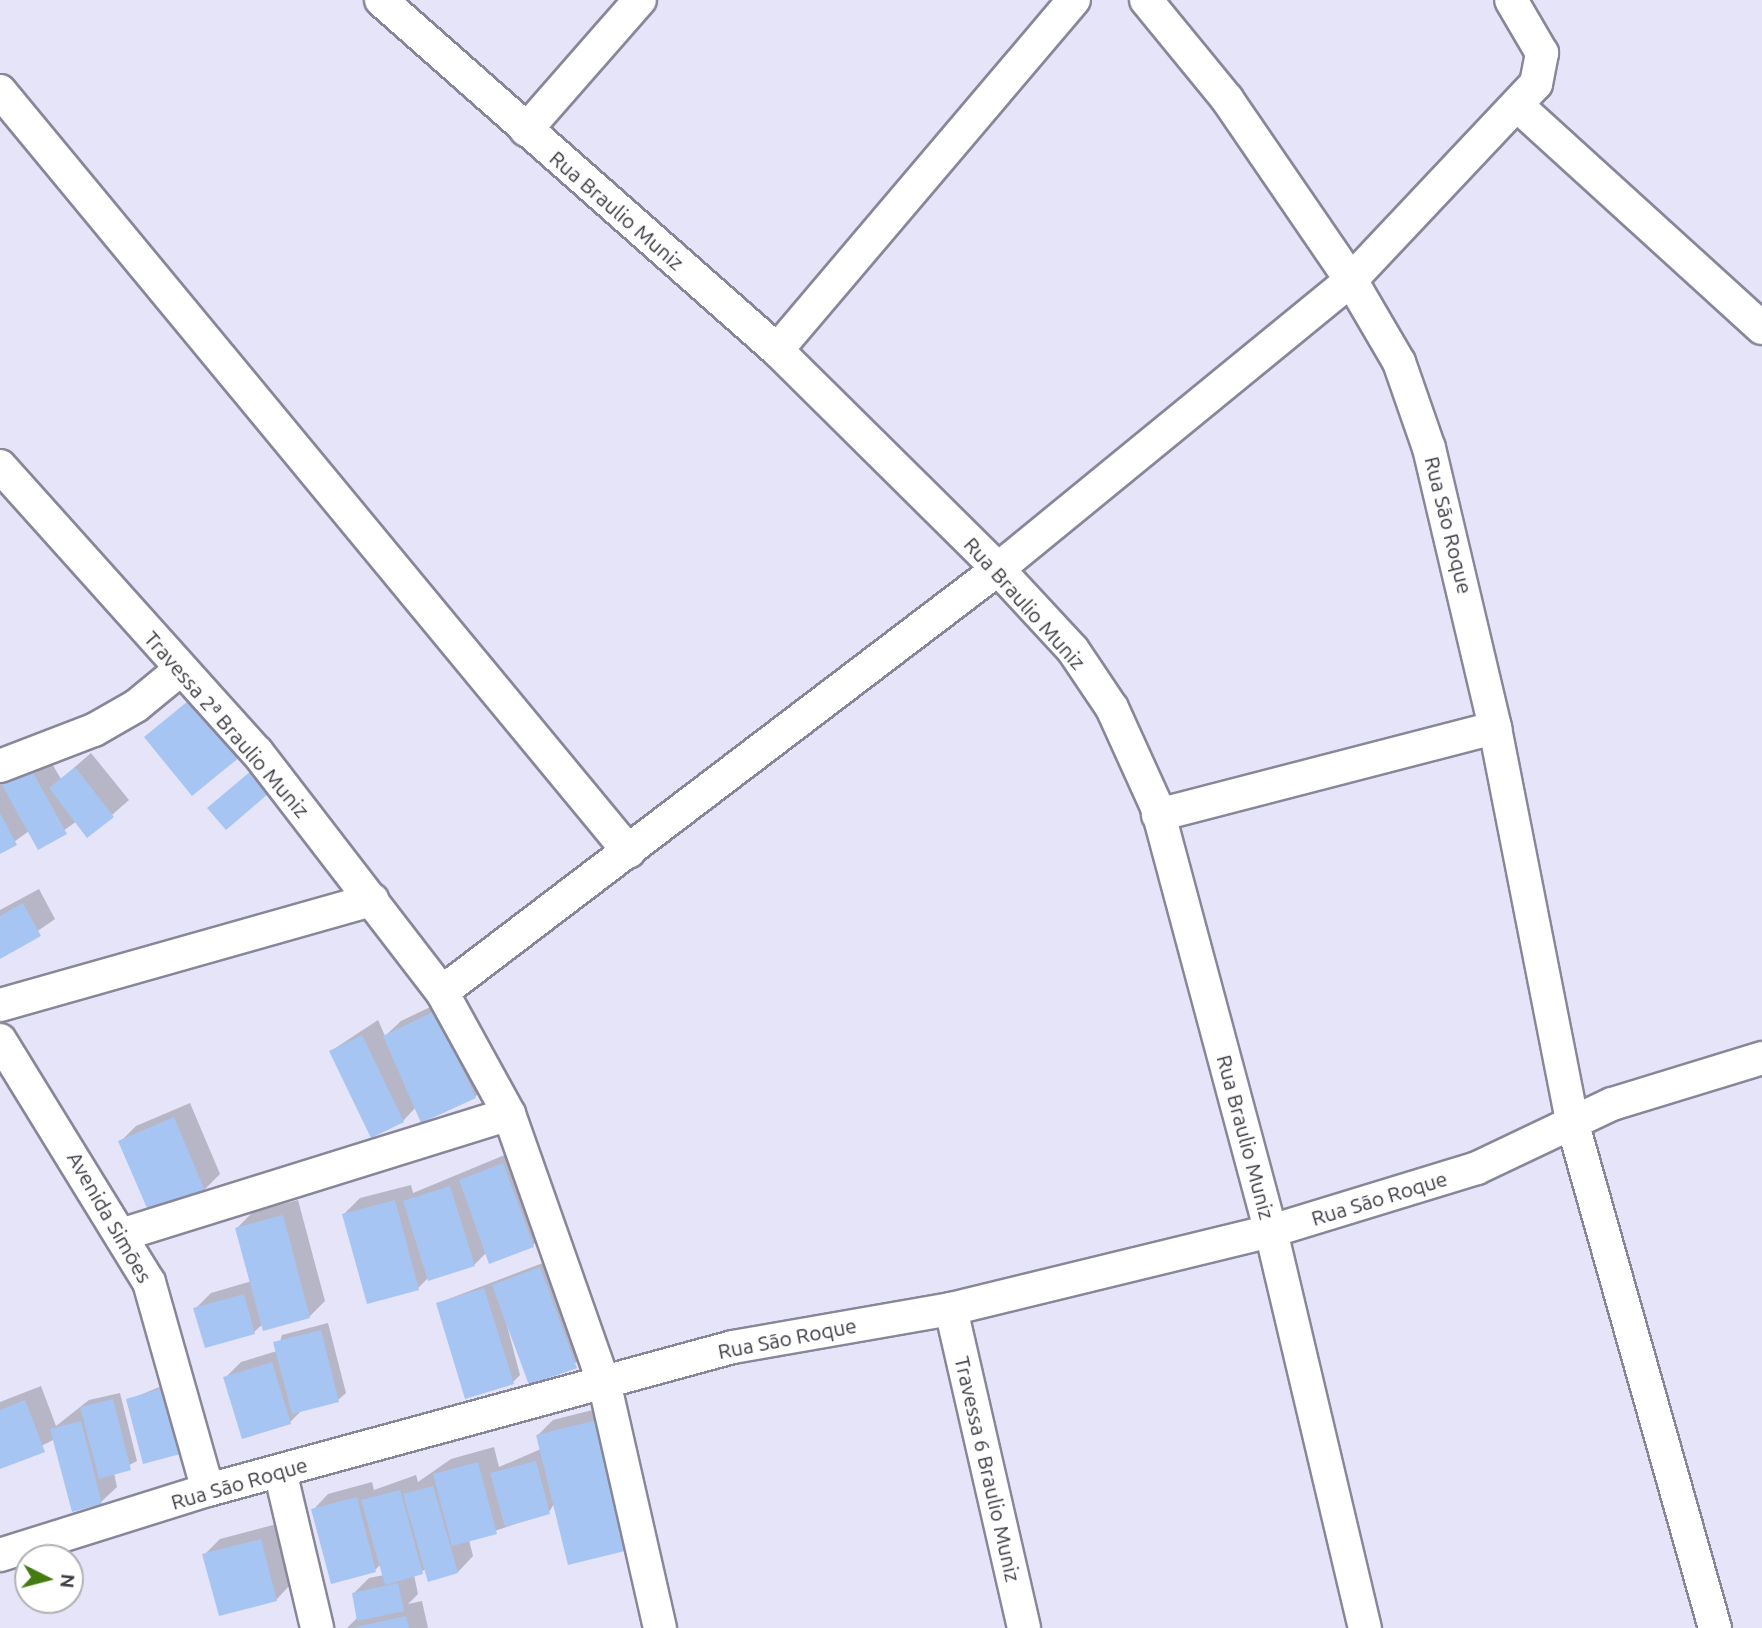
<!DOCTYPE html>
<html>
<head>
<meta charset="utf-8">
<style>
	body { margin:0 }
	#map { position:relative; width:1762px; height:1628px; overflow:hidden; background:#e5e4f8; font-family:Ubuntu,sans-serif }
	div>[style] { position:absolute }
	[style*='--x'] { left:calc(var(--x)*1px); top:calc(var(--y)*1px); width:calc(var(--w)*1px); rotate:calc(var(--a)*1deg) }
	.shadow>* { inset:0; background:#0003 }
	.building>* { inset:0; background:#a7c5f2 }
	.roads { filter:drop-shadow(2px 0 #888799) drop-shadow(-2px 0 #888799) drop-shadow(0 2px #888799) drop-shadow(0 -2px #888799) }
	.street>* { height:32px; margin:-16px; padding:0 16px; transform-origin:16px; border-radius:16px; background:#fff }
	span { translate:-50% -50%; white-space:nowrap; text-align:center; line-height:1.15; -webkit-text-stroke:6px #fff; paint-order:stroke }
	.street-label { font-size:21px; color:#3c3c44 }
	.north { position:absolute; left:14px; top:1544px; width:70px; height:70px; box-sizing:border-box; background:#fff; border:2px solid #b1b1b4; border-radius:50%; rotate:96deg; font-size:19px; font-weight:700; line-height:28px; text-align:center; color:#3c3c44 }
	.north::after { content:''; display:block; margin:auto; width:24px; height:32px; background:#447c12; clip-path:polygon(50% 0,100% 100%,50% 72%,0 100%) }
</style>
</head>
<body>
<div id="map">
	<div class="shadow">
		<i style="clip-path:polygon(91px 753px,129px 800px,88px 836px,77px 821px,39px 848px,29px 831px,0 852px,0 778px,7px 782px,47px 755px,61px 779px)"></i>
		<i style="clip-path:polygon(267px 757px,284px 776px,226px 828px,209px 808px)"></i>
		<i style="clip-path:polygon(39px 889px,55px 919px,0 957px,0 910px)"></i>
		<i style="clip-path:polygon(451px 997px,490px 1081px,475px 1097px,416px 1107px,403px 1121px,331px 1051px,378px 1020px,385px 1036px,401px 1021px)"></i>
		<i style="clip-path:polygon(190px 1103px,220px 1174px,204px 1190px,120px 1142px,136px 1126px)"></i>
		<i style="clip-path:polygon(519px 1149px,548px 1229px,533px 1245px,487px 1252px,474px 1265px,429px 1277px,418px 1288px,344px 1214px,360px 1198px,411px 1185px,413px 1193px)"></i>
		<i style="clip-path:polygon(298px 1200px,325px 1301px,309px 1317px,263px 1324px,254px 1332px,195px 1309px,211px 1293px,252px 1281px,237px 1228px,253px 1212px)"></i>
		<i style="clip-path:polygon(548px 1261px,584px 1359px,530px 1383px,504px 1314px,520px 1375px,513px 1382px,438px 1303px)"></i>
		<i style="clip-path:polygon(328px 1323px,346px 1393px,338px 1400px,303px 1409px,290px 1422px,225px 1378px,241px 1362px,277px 1351px,282px 1335px)"></i>
		<i style="clip-path:polygon(174px 1381px,191px 1444px,128px 1400px)"></i>
		<i style="clip-path:polygon(41px 1386px,56px 1426px,89px 1400px,120px 1393px,137px 1461px,114px 1473px,117px 1487px,101px 1502px,55px 1439px,0 1467px,0 1402px)"></i>
		<i style="clip-path:polygon(616px 1404px,549px 1512px,469px 1540px,473px 1556px,458px 1572px,426px 1569px,414px 1575px,418px 1594px,408px 1604px,422px 1601px,428px 1628px,347px 1628px,358px 1617px,353px 1594px,369px 1578px,384px 1575px,381px 1564px,375px 1570px,313px 1510px,328px 1494px,372px 1482px,374px 1490px,416px 1475px,418px 1482px,451px 1459px,494px 1447px,499px 1467px,541px 1449px,538px 1435px,553px 1420px)"></i>
		<i style="clip-path:polygon(277px 1524px,291px 1584px,276px 1600px,204px 1555px,220px 1539px)"></i>
	</div>
	<div class="building">
		<i style="clip-path:polygon(193px 697px,241px 756px,192px 796px,144px 737px)"></i>
		<i style="clip-path:polygon(75px 767px,114px 817px,87px 838px,49px 788px)"></i>
		<i style="clip-path:polygon(31px 769px,67px 834px,38px 850px,2px 785px)"></i>
		<i style="clip-path:polygon(251px 771px,269px 793px,226px 830px,207px 808px)"></i>
		<i style="clip-path:polygon(0 813px,17px 845px,0 854px)"></i>
		<i style="clip-path:polygon(23px 903px,41px 936px,0 959px,0 916px)"></i>
		<i style="clip-path:polygon(435px 1011px,476px 1098px,421px 1123px,383px 1036px)"></i>
		<i style="clip-path:polygon(362px 1035px,404px 1122px,371px 1138px,329px 1051px)"></i>
		<i style="clip-path:polygon(174px 1117px,205px 1191px,150px 1215px,118px 1141px)"></i>
		<i style="clip-path:polygon(503px 1163px,534px 1247px,489px 1264px,459px 1180px)"></i>
		<i style="clip-path:polygon(450px 1186px,475px 1266px,428px 1281px,403px 1201px)"></i>
		<i style="clip-path:polygon(395px 1200px,419px 1290px,367px 1304px,342px 1214px)"></i>
		<i style="clip-path:polygon(283px 1215px,310px 1318px,263px 1331px,235px 1228px)"></i>
		<i style="clip-path:polygon(540px 1267px,577px 1368px,529px 1385px,492px 1285px)"></i>
		<i style="clip-path:polygon(484px 1288px,514px 1384px,465px 1399px,436px 1303px)"></i>
		<i style="clip-path:polygon(244px 1294px,255px 1334px,205px 1348px,193px 1308px)"></i>
		<i style="clip-path:polygon(321px 1330px,339px 1402px,292px 1414px,273px 1342px)"></i>
		<i style="clip-path:polygon(272px 1362px,291px 1424px,242px 1439px,223px 1377px)"></i>
		<i style="clip-path:polygon(167px 1387px,184px 1453px,143px 1464px,126px 1399px)"></i>
		<i style="clip-path:polygon(113px 1399px,131px 1470px,99px 1479px,80px 1407px)"></i>
		<i style="clip-path:polygon(25px 1400px,45px 1452px,0 1469px,0 1410px)"></i>
		<i style="clip-path:polygon(601px 1419px,633px 1549px,568px 1565px,536px 1435px)"></i>
		<i style="clip-path:polygon(81px 1421px,102px 1504px,72px 1512px,50px 1429px)"></i>
		<i style="clip-path:polygon(536px 1461px,550px 1514px,505px 1527px,490px 1473px)"></i>
		<i style="clip-path:polygon(478px 1462px,497px 1534px,452px 1546px,433px 1474px)"></i>
		<i style="clip-path:polygon(433px 1486px,458px 1573px,428px 1582px,403px 1494px)"></i>
		<i style="clip-path:polygon(400px 1490px,423px 1574px,385px 1585px,361px 1500px)"></i>
		<i style="clip-path:polygon(357px 1497px,376px 1572px,331px 1584px,311px 1509px)"></i>
		<i style="clip-path:polygon(261px 1539px,277px 1601px,219px 1616px,202px 1554px)"></i>
		<i style="clip-path:polygon(398px 1583px,404px 1611px,357px 1621px,352px 1593px)"></i>
		<i style="clip-path:polygon(406px 1616px,409px 1628px,356px 1628px,356px 1627px)"></i>
	</div>
	<div class="roads">
		<div class="street">
			<i style="--x:381;--y:0;--w:529;--a:41.47"></i>
			<i style="--x:777;--y:350;--w:311;--a:44.7"></i>
			<i style="--x:998;--y:569;--w:110;--a:47.2"></i>
			<i style="--x:1073;--y:650;--w:70;--a:56.1"></i>
			<i style="--x:1112;--y:708;--w:109;--a:65.6"></i>
			<i style="--x:1157;--y:807;--w:439;--a:75"></i>
			<i style="--x:1271;--y:1231;--w:408;--a:76.7"></i>
			<i style="--x:1146;--y:0;--w:128;--a:50.7"></i>
			<i style="--x:1227;--y:99;--w:219;--a:55.6"></i>
			<i style="--x:1351;--y:280;--w:95;--a:59.7"></i>
			<i style="--x:1399;--y:362;--w:91;--a:70.8"></i>
			<i style="--x:1429;--y:448;--w:288;--a:76.7"></i>
			<i style="--x:1495;--y:728;--w:405;--a:78.9"></i>
			<i style="--x:1573;--y:1125;--w:523;--a:74.24"></i>
			<i style="--x:0;--y:91;--w:987;--a:50.42"></i>
			<i style="--x:1518;--y:106;--w:330;--a:42.3"></i>
			<i style="--x:526;--y:130;--w:173;--a:-48.8"></i>
			<i style="--x:777;--y:350;--w:459;--a:-49.7"></i>
			<i style="--x:0;--y:466;--w:385;--a:48.1"></i>
			<i style="--x:257;--y:752;--w:303;--a:52.4"></i>
			<i style="--x:442;--y:992;--w:139;--a:61.2"></i>
			<i style="--x:509;--y:1114;--w:288;--a:70.6"></i>
			<i style="--x:605;--y:1386;--w:248;--a:77.2"></i>
			<i style="--x:0;--y:766;--w:101;--a:-21"></i>
			<i style="--x:94;--y:730;--w:48;--a:-29.7"></i>
			<i style="--x:136;--y:706;--w:58;--a:-39.4"></i>
			<i style="--x:1158;--y:815;--w:348;--a:-14.5"></i>
			<i style="--x:442;--y:992;--w:699;--a:-37.26"></i>
			<i style="--x:998;--y:569;--w:456;--a:-39.3"></i>
			<i style="--x:1351;--y:280;--w:270;--a:-46.7"></i>
			<i style="--x:1536;--y:84;--w:32;--a:-79"></i>
			<i style="--x:1542;--y:53;--w:61;--a:-120.3"></i>
			<i style="--x:0;--y:1005;--w:387;--a:-15.8"></i>
			<i style="--x:0;--y:1040;--w:284;--a:58.4"></i>
			<i style="--x:149;--y:1282;--w:216;--a:74.2"></i>
			<i style="--x:124;--y:1234;--w:403;--a:-17.3"></i>
			<i style="--x:951;--y:1309;--w:327;--a:77.1"></i>
			<i style="--x:280;--y:1471;--w:161;--a:76.7"></i>
			<i style="--x:0;--y:1555;--w:218;--a:-17.4"></i>
			<i style="--x:208;--y:1490;--w:544;--a:-15.24"></i>
			<i style="--x:733;--y:1347;--w:221;--a:-9.9"></i>
			<i style="--x:951;--y:1309;--w:329;--a:-13.7"></i>
			<i style="--x:1271;--y:1231;--w:215;--a:-17"></i>
			<i style="--x:1477;--y:1168;--w:149;--a:-25.4"></i>
			<i style="--x:1612;--y:1104;--w:157;--a:-17"></i>
		</div>
	</div>
	<div class="street-label">
		<span style="left:617px;top:210px;rotate:41deg">Rua Braulio Muniz</span>
		<span style="left:1449px;top:525px;rotate:76deg">Rua São Roque</span>
		<span style="left:1025px;top:603px;rotate:48deg">Rua Braulio Muniz</span>
		<span style="left:227px;top:724px;rotate:49deg">Travessa 2ª Braulio Muniz</span>
		<span style="left:1246px;top:1137px;rotate:75deg">Rua Braulio Muniz</span>
		<span style="left:1379px;top:1198px;rotate:-17deg">Rua São Roque</span>
		<span style="left:110px;top:1217px;rotate:60deg">Avenida Simões</span>
		<span style="left:787px;top:1338px;rotate:-11deg">Rua São Roque</span>
		<span style="left:988px;top:1469px;rotate:77deg">Travessa 6 Braulio Muniz</span>
		<span style="left:239px;top:1483px;rotate:-16deg">Rua São Roque</span>
	</div>
	<div class="north">N</div>
</div>
</body>
</html>
